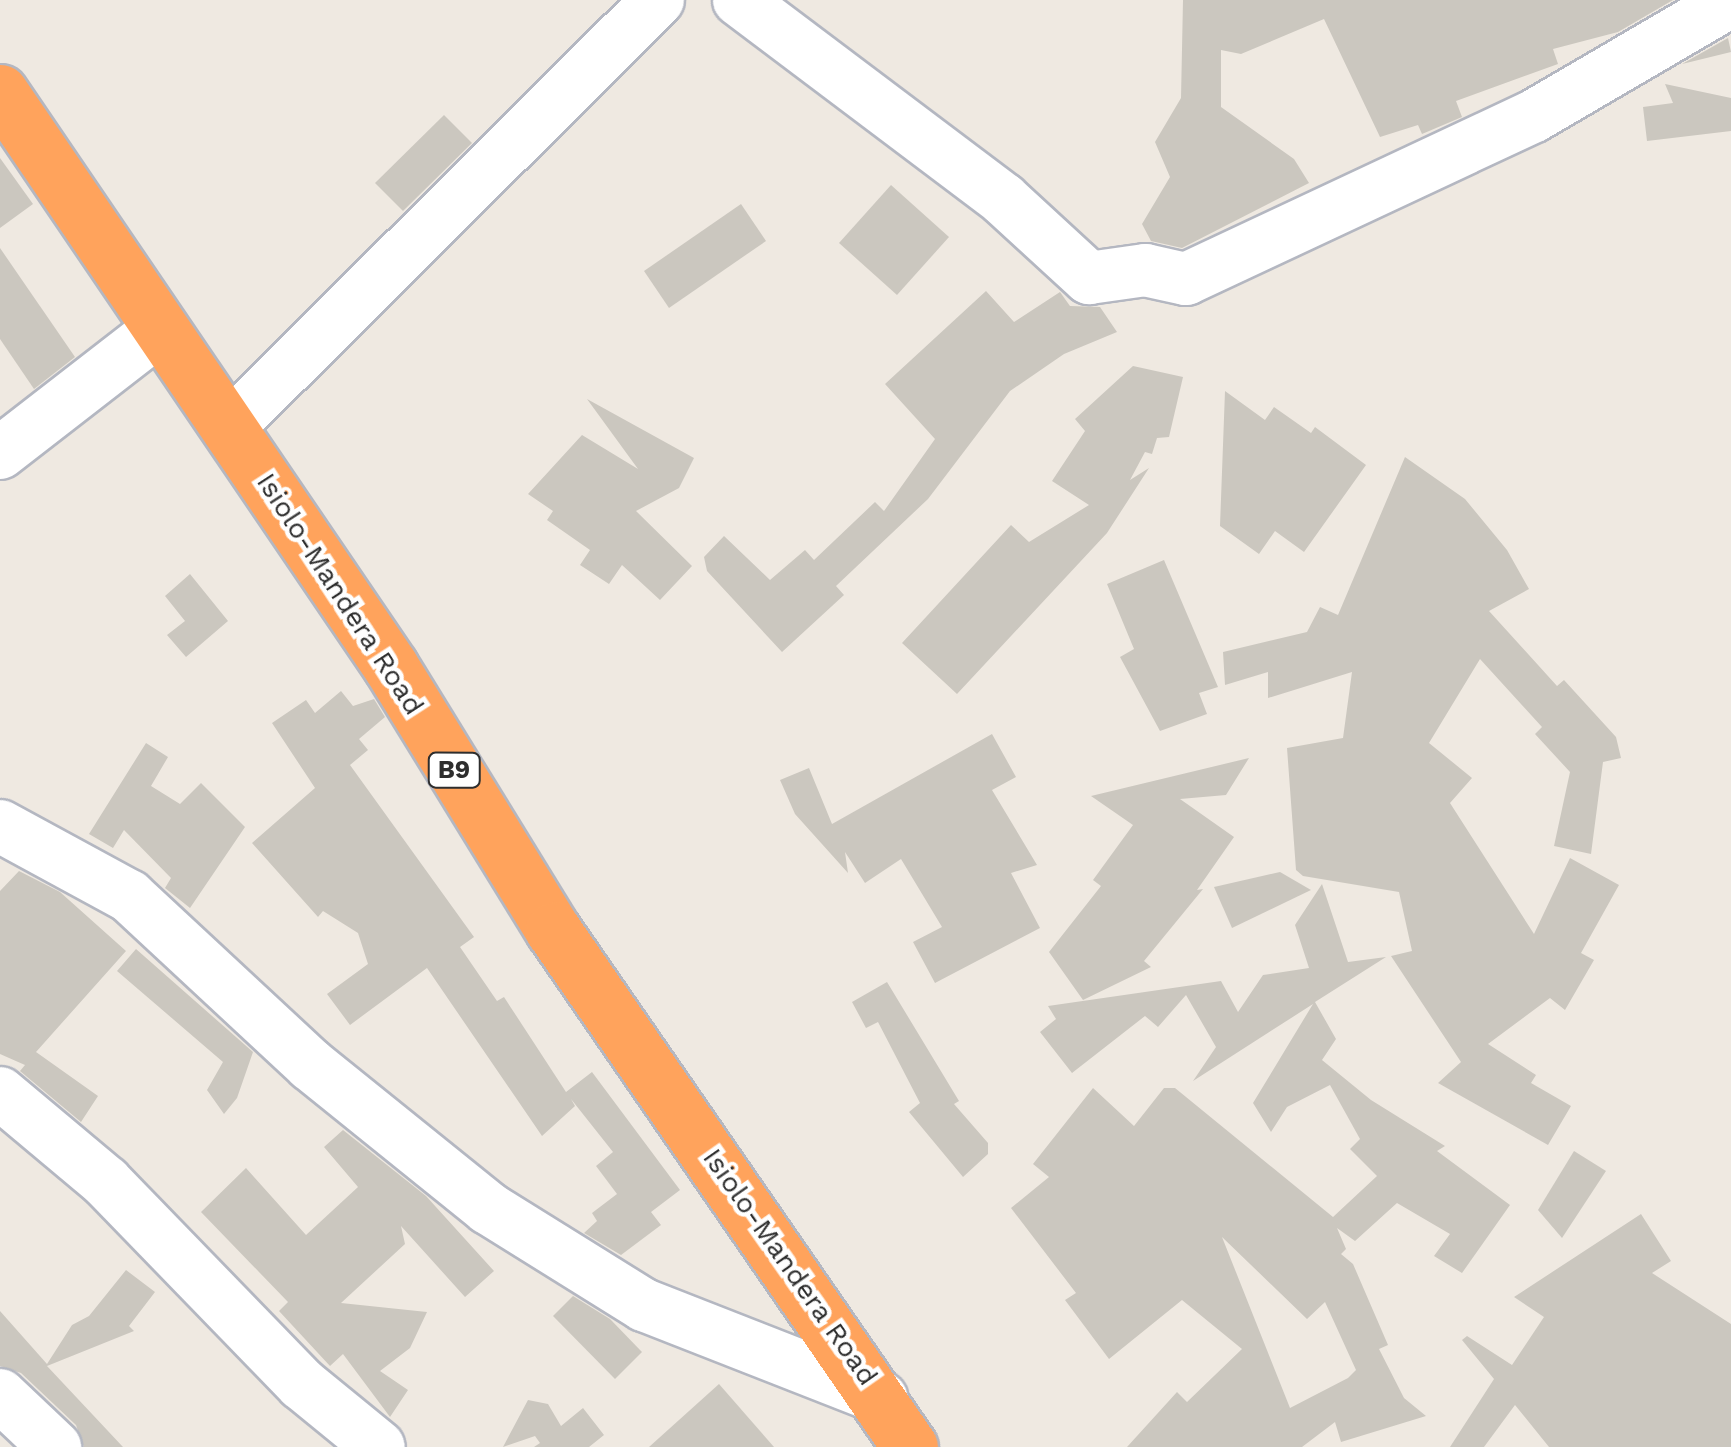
<!DOCTYPE html>
<html>
<head>
<meta charset="utf-8">
<style>
	body { margin:0 }
	#map { position:relative; width:1731px; height:1447px; overflow:hidden; background:#efe9e1; font-family:"Work Sans",sans-serif }
	div>[style] { position:absolute }
	[style*='--x'] { left:calc(var(--x)*1px); top:calc(var(--y)*1px); width:calc(var(--w)*1px); rotate:calc(var(--a)*1deg) }
	.building>* { inset:0; background:#cbc7bf }
	.roads { filter:drop-shadow(2px 0 #b4b7c1) drop-shadow(-2px 0 #b4b7c1) drop-shadow(0 2px #b4b7c1) drop-shadow(0 -2px #b4b7c1) }
	.minor>* { height:52px; margin:-26px; padding:0 26px; transform-origin:26px; border-radius:26px; background:#fff }
	.highway>* { height:55px; margin:-27.5px; padding:0 27.5px; transform-origin:27.5px; border-radius:27.5px; background:#ffa35c }
	span { translate:-50% -50%; white-space:nowrap; text-align:center; line-height:1.15; -webkit-text-stroke:9px #fff; paint-order:stroke }
	.shield-label span { padding:2px 8px; background:#fff; border:2px solid; border-radius:8px; -webkit-text-stroke-width:0 }
	.shield-label { font-size:25px; color:#2e2e2e; font-weight:700 }
	.street-label { font-size:28px; color:#2e2e2e }
</style>
</head>
<body>
<div id="map">
	<div class="building">
		<i style="clip-path:polygon(1183px 0,1673px 0,1618px 32px,1553px 49px,1558px 64px,1456px 101px,1462px 117px,1422px 134px,1418px 125px,1380px 137px,1324px 19px,1241px 54px,1221px 50px,1221px 107px,1294px 159px,1309px 183px,1182px 248px,1151px 241px,1142px 224px,1170px 177px,1155px 142px,1181px 98px)"></i>
		<i style="clip-path:polygon(1728px 38px,1731px 52px,1682px 64px)"></i>
		<i style="clip-path:polygon(1665px 84px,1731px 98px,1731px 131px,1647px 141px,1643px 107px,1673px 103px)"></i>
		<i style="clip-path:polygon(444px 115px,472px 143px,403px 211px,375px 183px)"></i>
		<i style="clip-path:polygon(0 158px,33px 204px,0 228px)"></i>
		<i style="clip-path:polygon(891px 185px,949px 237px,897px 295px,839px 243px)"></i>
		<i style="clip-path:polygon(741px 204px,766px 241px,669px 308px,644px 271px)"></i>
		<i style="clip-path:polygon(0 248px,75px 357px,34px 389px,0 339px)"></i>
		<i style="clip-path:polygon(986px 291px,1014px 322px,1060px 292px,1070px 306px,1100px 307px,1117px 332px,1064px 354px,1010px 391px,928px 499px,836px 586px,844px 595px,782px 652px,707px 571px,704px 557px,724px 536px,770px 580px,805px 550px,814px 560px,875px 502px,884px 511px,935px 439px,885px 384px)"></i>
		<i style="clip-path:polygon(1133px 366px,1183px 377px,1169px 437px,1157px 438px,1152px 454px,1145px 452px,1130px 480px,1149px 468px,1107px 533px,957px 694px,902px 643px,1011px 525px,1029px 542px,1089px 505px,1052px 481px,1085px 431px,1075px 419px)"></i>
		<i style="clip-path:polygon(1225px 391px,1265px 420px,1274px 407px,1311px 433px,1315px 427px,1366px 465px,1304px 552px,1275px 531px,1259px 554px,1220px 526px)"></i>
		<i style="clip-path:polygon(587px 399px,694px 458px,679px 488px,636px 511px,692px 566px,660px 600px,622px 565px,609px 584px,580px 565px,590px 550px,547px 520px,553px 511px,528px 494px,582px 435px,638px 469px)"></i>
		<i style="clip-path:polygon(1405px 457px,1465px 499px,1507px 550px,1529px 589px,1489px 611px,1557px 686px,1564px 680px,1616px 737px,1621px 758px,1603px 762px,1591px 854px,1554px 846px,1570px 772px,1535px 734px,1542px 727px,1480px 659px,1429px 743px,1472px 778px,1450px 803px,1534px 934px,1570px 858px,1619px 885px,1581px 953px,1594px 960px,1565px 1010px,1550px 998px,1488px 1044px,1536px 1075px,1531px 1083px,1571px 1106px,1548px 1145px,1438px 1083px,1461px 1062px,1391px 956px,1412px 951px,1399px 892px,1303px 876px,1296px 870px,1287px 748px,1343px 738px,1352px 672px,1268px 698px,1268px 672px,1225px 685px,1223px 652px,1307px 632px,1320px 607px,1338px 615px)"></i>
		<i style="clip-path:polygon(1164px 560px,1218px 687px,1199px 693px,1207px 714px,1160px 731px,1120px 657px,1134px 649px,1107px 584px)"></i>
		<i style="clip-path:polygon(190px 574px,228px 621px,186px 657px,167px 635px,185px 621px,165px 596px)"></i>
		<i style="clip-path:polygon(341px 691px,353px 706px,374px 699px,385px 717px,359px 739px,368px 750px,350px 765px,474px 937px,460px 947px,497px 1001px,504px 997px,566px 1092px,592px 1072px,680px 1190px,651px 1212px,661px 1225px,621px 1255px,584px 1233px,597px 1221px,592px 1213px,617px 1194px,596px 1166px,613px 1152px,571px 1099px,575px 1106px,542px 1136px,427px 968px,350px 1025px,327px 994px,368px 964px,358px 933px,323px 911px,318px 917px,252px 843px,315px 788px,272px 723px,306px 700px,315px 713px)"></i>
		<i style="clip-path:polygon(992px 734px,1016px 777px,992px 790px,1037px 865px,1011px 873px,1040px 928px,935px 983px,913px 942px,942px 927px,901px 859px,865px 883px,845px 852px,848px 873px,795px 814px,780px 780px,809px 768px,832px 824px)"></i>
		<i style="clip-path:polygon(146px 743px,168px 757px,151px 786px,180px 804px,201px 783px,245px 827px,190px 908px,165px 888px,171px 878px,124px 830px,113px 848px,89px 834px)"></i>
		<i style="clip-path:polygon(1249px 758px,1226px 795px,1180px 799px,1234px 837px,1197px 890px,1203px 889px,1144px 961px,1151px 967px,1083px 1000px,1049px 952px,1101px 886px,1093px 880px,1133px 825px,1091px 796px)"></i>
		<i style="clip-path:polygon(19px 871px,60px 892px,126px 951px,36px 1052px,98px 1096px,81px 1122px,20px 1071px,25px 1065px,0 1054px,0 891px)"></i>
		<i style="clip-path:polygon(1280px 872px,1311px 890px,1232px 928px,1214px 887px)"></i>
		<i style="clip-path:polygon(evenodd,1322px 884px,1348px 962px,1386px 957px,1315px 1002px,1336px 1039px,1322px 1060px,1371px 1100px,1445px 1146px,1437px 1151px,1510px 1205px,1462px 1273px,1434px 1256px,1450px 1234px,1397px 1203px,1355px 1241px,1337px 1228px,1346px 1249px,1341px 1254px,1353px 1264px,1388px 1345px,1379px 1349px,1404px 1398px,1426px 1416px,1341px 1442px,1335px 1422px,1302px 1447px,1127px 1447px,1177px 1392px,1187px 1402px,1242px 1349px,1182px 1300px,1109px 1359px,1065px 1300px,1076px 1293px,1011px 1208px,1049px 1177px,1033px 1164px,1093px 1088px,1134px 1126px,1164px 1088px,1175px 1088px,1333px 1217px,1377px 1176px,1350px 1149px,1360px 1139px,1330px 1085px,1287px 1107px,1271px 1132px,1253px 1103px,1313px 1004px,1193px 1081px,1216px 1047px,1186px 995px,1158px 1027px,1145px 1016px,1072px 1073px,1040px 1032px,1056px 1019px,1048px 1006px,1221px 981px,1238px 1012px,1263px 975px,1309px 968px,1295px 925px,1322px 884px,1222px 1237px,1307px 1319px,1325px 1302px,1356px 1370px,1348px 1378px,1290px 1408px,1222px 1237px)"></i>
		<i style="clip-path:polygon(136px 949px,253px 1052px,237px 1098px,224px 1114px,207px 1090px,223px 1062px,117px 971px)"></i>
		<i style="clip-path:polygon(887px 982px,959px 1101px,954px 1104px,988px 1143px,988px 1154px,963px 1177px,909px 1112px,920px 1103px,878px 1022px,866px 1028px,852px 1002px)"></i>
		<i style="clip-path:polygon(343px 1130px,426px 1196px,494px 1271px,465px 1297px,401px 1226px,405px 1244px,341px 1303px,427px 1312px,410px 1348px,380px 1371px,408px 1390px,390px 1417px,343px 1354px,330px 1366px,279px 1311px,288px 1302px,201px 1212px,246px 1168px,306px 1235px,358px 1187px,324px 1147px)"></i>
		<i style="clip-path:polygon(1574px 1151px,1606px 1171px,1562px 1238px,1538px 1210px)"></i>
		<i style="clip-path:polygon(1641px 1214px,1671px 1261px,1652px 1273px,1731px 1324px,1731px 1447px,1549px 1447px,1515px 1405px,1484px 1447px,1450px 1447px,1494px 1379px,1462px 1340px,1467px 1336px,1512px 1365px,1544px 1317px,1514px 1297px)"></i>
		<i style="clip-path:polygon(126px 1270px,155px 1292px,129px 1326px,134px 1331px,47px 1366px,123px 1447px,84px 1447px,76px 1425px,21px 1373px,0 1366px,0 1311px,47px 1364px,72px 1325px,89px 1316px)"></i>
		<i style="clip-path:polygon(573px 1296px,610px 1319px,642px 1352px,615px 1379px,553px 1316px)"></i>
		<i style="clip-path:polygon(719px 1384px,774px 1447px,649px 1447px)"></i>
		<i style="clip-path:polygon(528px 1400px,548px 1404px,561px 1426px,583px 1408px,604px 1435px,589px 1447px,534px 1447px,540px 1443px,535px 1436px,503px 1447px)"></i>
	</div>
	<div class="roads">
		<div class="minor">
			<i style="--x:739;--y:0;--w:331;--a:37"></i>
			<i style="--x:1003;--y:199;--w:117;--a:42.6"></i>
			<i style="--x:1089;--y:278;--w:57;--a:-8.1"></i>
			<i style="--x:1145;--y:270;--w:42;--a:12.4"></i>
			<i style="--x:1186;--y:279;--w:384;--a:-25.1"></i>
			<i style="--x:1534;--y:116;--w:228;--a:-30.3"></i>
			<i style="--x:229;--y:427;--w:605;--a:-44.87"></i>
			<i style="--x:0;--y:453;--w:204;--a:-37.8"></i>
			<i style="--x:0;--y:826;--w:147;--a:28.5"></i>
			<i style="--x:129;--y:896;--w:248;--a:42.9"></i>
			<i style="--x:311;--y:1065;--w:228;--a:38.9"></i>
			<i style="--x:488;--y:1208;--w:184;--a:31.9"></i>
			<i style="--x:644;--y:1305;--w:255;--a:21.4"></i>
			<i style="--x:0;--y:1093;--w:138;--a:40"></i>
			<i style="--x:106;--y:1182;--w:281;--a:45.9"></i>
			<i style="--x:302;--y:1384;--w:99;--a:39.3"></i>
			<i style="--x:0;--y:1395;--w:76;--a:43.4"></i>
		</div>
		<div class="highway">
			<i style="--x:0;--y:92;--w:695;--a:55.78"></i>
			<i style="--x:391;--y:667;--w:309;--a:58.4"></i>
			<i style="--x:553;--y:930;--w:628;--a:55.37"></i>
		</div>
	</div>
	<div class="shield-label">
		<span style="left:454px;top:770px">B9</span>
	</div>
	<div class="street-label">
		<span style="left:340px;top:594px;rotate:57deg">Isiolo-Mandera Road</span>
		<span style="left:790px;top:1267px;rotate:55deg">Isiolo-Mandera Road</span>
	</div>
</div>
</body>
</html>
